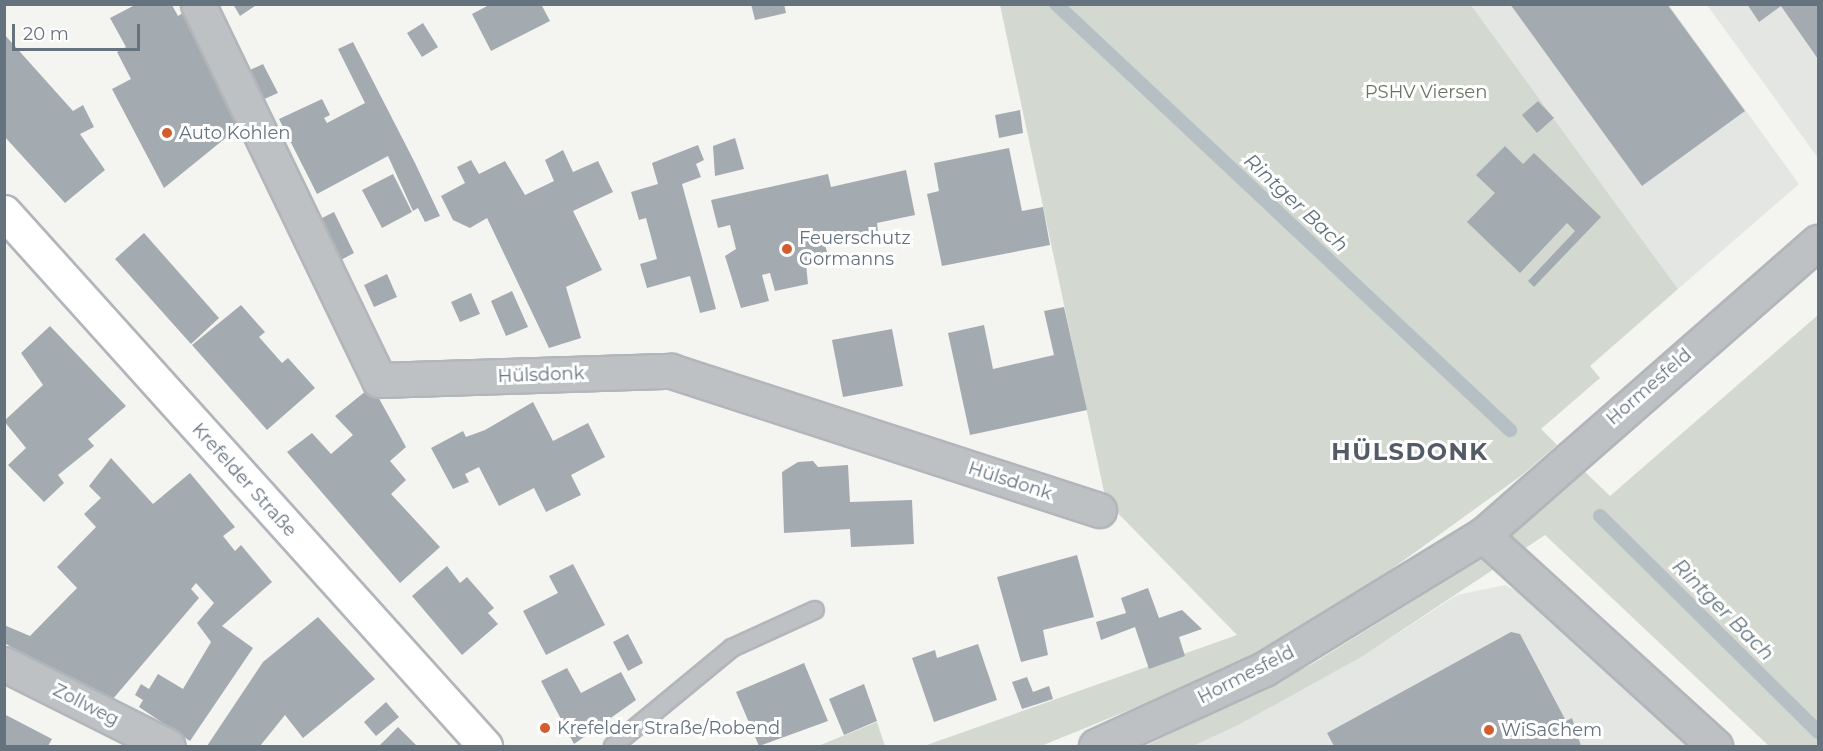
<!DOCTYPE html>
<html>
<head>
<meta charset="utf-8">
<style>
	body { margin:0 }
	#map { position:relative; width:1823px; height:751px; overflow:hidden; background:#f4f4f0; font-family:Montserrat,sans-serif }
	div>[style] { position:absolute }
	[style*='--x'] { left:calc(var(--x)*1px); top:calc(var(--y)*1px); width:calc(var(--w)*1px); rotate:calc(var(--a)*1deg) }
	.built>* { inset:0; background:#e4e6e4 }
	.green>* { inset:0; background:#d3d9d0 }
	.stream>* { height:14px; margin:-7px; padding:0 7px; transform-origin:7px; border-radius:7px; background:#b6c0c4 }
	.building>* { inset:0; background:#a4abb0 }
	.roads { filter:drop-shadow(2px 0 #b2b6ba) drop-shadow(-2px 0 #b2b6ba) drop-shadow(0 2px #b2b6ba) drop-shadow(0 -2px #b2b6ba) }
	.service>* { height:16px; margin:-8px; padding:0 8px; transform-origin:8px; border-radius:8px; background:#bdc1c4 }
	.minor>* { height:33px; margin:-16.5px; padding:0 16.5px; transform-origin:16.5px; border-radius:16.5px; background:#bdc1c4 }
	.secondary>* { height:33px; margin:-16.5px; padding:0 16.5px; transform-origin:16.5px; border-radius:16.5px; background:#fff }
	.dots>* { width:16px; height:16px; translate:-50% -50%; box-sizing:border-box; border:3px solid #fff; border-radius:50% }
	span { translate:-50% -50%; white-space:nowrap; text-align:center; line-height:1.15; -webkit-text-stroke:6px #fff; paint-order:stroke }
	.park-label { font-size:18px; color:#677764 }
	.poi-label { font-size:18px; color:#65737f }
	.left { translate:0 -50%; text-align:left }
	.street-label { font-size:18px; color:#65737f }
	.water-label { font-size:20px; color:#61747c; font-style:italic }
	.district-label { font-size:24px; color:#535c65; font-weight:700; letter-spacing:1.5px }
	.frame { position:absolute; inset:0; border:6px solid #65737f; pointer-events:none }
	.scale { position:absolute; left:12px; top:24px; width:128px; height:27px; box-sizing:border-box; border:3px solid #65737f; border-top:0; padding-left:8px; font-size:18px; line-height:21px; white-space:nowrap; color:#65737f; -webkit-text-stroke:4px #fff; paint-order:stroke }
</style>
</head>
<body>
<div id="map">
	<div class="built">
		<i style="clip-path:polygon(1471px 5px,1669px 5px,1799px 184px,1678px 289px)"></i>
		<i style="clip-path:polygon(1707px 5px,1818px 5px,1818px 158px)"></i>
		<i style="clip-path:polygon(1505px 585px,1532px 599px,1686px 746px,1193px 746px,1363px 656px,1457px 595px)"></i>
	</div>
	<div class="green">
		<i style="clip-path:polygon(1000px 5px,1471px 5px,1678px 289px,1590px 366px,1600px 378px,1541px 429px,1557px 445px,1522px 475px,1389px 571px,1235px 667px,1041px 746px,924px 746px,1237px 635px,1106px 501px)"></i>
		<i style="clip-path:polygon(1818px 315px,1818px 746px,1769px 746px,1545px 535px,1363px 656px,1240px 724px,1193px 746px,1145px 746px,1312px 664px,1481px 559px,1583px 470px,1610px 496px)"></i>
		<i style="clip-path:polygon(877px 722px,885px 746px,818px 746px)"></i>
	</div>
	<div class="stream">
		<i style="--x:1056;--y:4;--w:623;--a:43.18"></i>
		<i style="--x:1600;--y:516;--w:307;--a:44.7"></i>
	</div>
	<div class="building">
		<i style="clip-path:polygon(233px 4px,258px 4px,240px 16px)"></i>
		<i style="clip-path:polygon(491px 4px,541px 4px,550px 21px,491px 51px,472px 14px)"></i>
		<i style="clip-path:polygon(751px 4px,784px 4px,786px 13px,755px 20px)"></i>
		<i style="clip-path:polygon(1510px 4px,1667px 4px,1745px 111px,1642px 186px)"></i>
		<i style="clip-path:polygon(1747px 4px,1818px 4px,1818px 59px,1781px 6px,1759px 22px)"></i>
		<i style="clip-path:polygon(135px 5px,172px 5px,178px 16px,186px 11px,244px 123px,164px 188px,112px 89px,131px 79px,117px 52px,126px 47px,110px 18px)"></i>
		<i style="clip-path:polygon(423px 23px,438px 47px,422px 57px,407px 33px)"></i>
		<i style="clip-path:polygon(4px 34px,73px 111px,83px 105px,94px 127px,80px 134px,105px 170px,65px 203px,4px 136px)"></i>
		<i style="clip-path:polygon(353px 42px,415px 163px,440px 216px,425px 222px,418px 208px,413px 211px,388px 156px,317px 194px,279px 119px,322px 99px,330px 115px,324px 118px,327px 123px,365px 103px,338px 49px)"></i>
		<i style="clip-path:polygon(263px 64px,278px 93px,262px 100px,248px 71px)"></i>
		<i style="clip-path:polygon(1538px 101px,1554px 118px,1537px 133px,1522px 115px)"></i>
		<i style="clip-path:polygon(1020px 110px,1023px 133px,999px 138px,995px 115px)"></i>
		<i style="clip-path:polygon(735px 138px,744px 169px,715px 176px,713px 146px)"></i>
		<i style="clip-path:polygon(698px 145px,704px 160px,696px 164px,701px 177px,682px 184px,716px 309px,700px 313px,690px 276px,647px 288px,640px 264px,657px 259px,646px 218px,639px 220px,631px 192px,658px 184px,652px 163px)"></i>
		<i style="clip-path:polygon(1505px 146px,1523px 164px,1534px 153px,1601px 217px,1534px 287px,1528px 281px,1575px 231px,1567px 223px,1520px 273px,1467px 222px,1495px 193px,1476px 175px)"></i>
		<i style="clip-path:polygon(1009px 148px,1022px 211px,1043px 207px,1050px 245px,942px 266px,927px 194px,939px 191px,934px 163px)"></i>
		<i style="clip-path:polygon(563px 150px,573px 172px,598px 161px,613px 192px,573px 211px,602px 270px,566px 287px,581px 338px,549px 348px,487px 218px,470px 228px,453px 220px,441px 196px,465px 183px,457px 167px,471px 160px,479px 174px,505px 161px,525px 195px,554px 181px,545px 160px)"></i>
		<i style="clip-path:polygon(906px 170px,915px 215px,877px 223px,878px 232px,825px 245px,829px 259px,806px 264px,808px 284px,775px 291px,770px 273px,762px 275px,769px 301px,741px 308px,725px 256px,736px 249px,730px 225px,718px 228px,711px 200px,828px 174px,831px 187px)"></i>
		<i style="clip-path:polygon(393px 174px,412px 212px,382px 228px,362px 190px)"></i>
		<i style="clip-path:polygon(334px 212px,354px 253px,337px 262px,316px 221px)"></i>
		<i style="clip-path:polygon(144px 233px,219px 318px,191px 344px,115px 259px)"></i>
		<i style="clip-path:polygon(387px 274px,397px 297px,374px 307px,364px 285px)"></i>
		<i style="clip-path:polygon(512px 291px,528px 327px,506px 336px,491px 301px)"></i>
		<i style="clip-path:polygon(471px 293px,480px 314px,460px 322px,451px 302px)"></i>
		<i style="clip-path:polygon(241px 305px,265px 332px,259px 337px,282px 363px,288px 358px,315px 388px,267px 430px,192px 345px)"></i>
		<i style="clip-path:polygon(1064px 307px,1087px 410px,970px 435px,948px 333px,984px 325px,993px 369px,1054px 355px,1044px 311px)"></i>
		<i style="clip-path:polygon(50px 326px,126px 406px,88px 439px,94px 446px,58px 475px,64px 483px,44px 502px,8px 465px,26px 448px,4px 421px,43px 385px,21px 353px)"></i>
		<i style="clip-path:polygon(892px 329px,903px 386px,843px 397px,832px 340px)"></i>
		<i style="clip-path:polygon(372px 386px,406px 447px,390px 461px,406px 480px,391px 494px,440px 547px,400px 583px,287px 452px,312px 433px,331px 454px,353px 435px,335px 416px)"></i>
		<i style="clip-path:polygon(533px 402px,553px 441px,588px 423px,605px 457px,571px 475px,581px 495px,546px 512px,534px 488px,499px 506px,479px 467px,465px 474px,469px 482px,453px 489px,431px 448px,463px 431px,466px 437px,485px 430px)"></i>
		<i style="clip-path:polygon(111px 458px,153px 504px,190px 473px,235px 527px,223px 536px,235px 551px,241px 545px,272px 582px,222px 626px,253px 648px,190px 741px,139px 707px,143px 700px,135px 695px,141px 684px,149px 689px,158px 674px,183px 689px,211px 642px,197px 623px,214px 603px,196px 583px,191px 589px,199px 598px,112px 700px,4px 643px,4px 625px,30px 636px,77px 588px,57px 567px,96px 527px,84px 514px,101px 498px,89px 486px)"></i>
		<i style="clip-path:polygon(813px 461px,818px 467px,848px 465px,850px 502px,912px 500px,914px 544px,851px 547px,850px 529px,784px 533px,782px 472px,798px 462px)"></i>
		<i style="clip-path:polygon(1077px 555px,1094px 617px,1043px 630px,1048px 655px,1021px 662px,997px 577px)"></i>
		<i style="clip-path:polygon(573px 564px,605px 625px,546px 655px,523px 611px,558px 593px,549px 576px)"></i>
		<i style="clip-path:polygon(447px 566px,460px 583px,467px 577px,494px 608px,488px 613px,498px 624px,462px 655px,412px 596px)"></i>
		<i style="clip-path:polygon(1148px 588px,1159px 618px,1182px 610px,1202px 629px,1179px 637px,1185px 656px,1149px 669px,1135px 627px,1101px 640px,1096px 622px,1126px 613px,1121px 598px)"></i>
		<i style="clip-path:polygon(318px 617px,375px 679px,303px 738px,285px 715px,260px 746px,207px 746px,263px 662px)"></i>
		<i style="clip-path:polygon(1511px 632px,1520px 634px,1566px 721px,1572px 718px,1581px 746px,1334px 746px,1327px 733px)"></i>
		<i style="clip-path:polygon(628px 634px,643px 663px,628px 671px,613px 642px)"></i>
		<i style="clip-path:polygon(978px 644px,997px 700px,934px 722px,912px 658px,935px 650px,937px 658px)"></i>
		<i style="clip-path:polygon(804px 663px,828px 721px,759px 746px,736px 692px)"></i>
		<i style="clip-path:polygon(567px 668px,581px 693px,621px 672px,636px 700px,574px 744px,541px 681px)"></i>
		<i style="clip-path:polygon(1027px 677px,1033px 692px,1049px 686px,1053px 699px,1022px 709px,1012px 682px)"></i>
		<i style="clip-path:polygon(864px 684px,877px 721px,844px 735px,829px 699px)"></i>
		<i style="clip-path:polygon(386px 702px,399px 717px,376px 736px,364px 722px)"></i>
		<i style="clip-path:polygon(4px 714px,52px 739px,48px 746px,4px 746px)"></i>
		<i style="clip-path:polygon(398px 727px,417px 746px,379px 746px)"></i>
	</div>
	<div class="roads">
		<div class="service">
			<i style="--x:613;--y:746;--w:154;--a:-39.5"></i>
			<i style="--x:732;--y:648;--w:91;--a:-24.6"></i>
		</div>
		<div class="minor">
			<i style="--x:198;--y:4;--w:417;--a:64.3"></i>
			<i style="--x:379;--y:380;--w:292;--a:-1.8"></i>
			<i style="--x:671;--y:371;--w:450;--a:18"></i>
			<i style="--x:1483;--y:535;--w:314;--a:42.3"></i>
			<i style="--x:4;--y:664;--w:183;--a:26.6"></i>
			<i style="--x:1096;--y:746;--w:185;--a:-24.6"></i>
			<i style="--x:1264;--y:669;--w:257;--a:-31.5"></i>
			<i style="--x:1483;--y:535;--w:445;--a:-41.2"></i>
		</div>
		<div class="secondary">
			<i style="--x:4;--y:212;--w:719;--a:47.99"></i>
		</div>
	</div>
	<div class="dots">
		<i style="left:167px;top:133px;background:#d45d30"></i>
		<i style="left:787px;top:249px;background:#d45d30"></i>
		<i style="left:545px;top:728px;background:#d45d30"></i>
		<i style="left:1489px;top:730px;background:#d45d30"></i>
	</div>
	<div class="park-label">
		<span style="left:1426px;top:92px">PSHV Viersen</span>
	</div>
	<div class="poi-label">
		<span class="left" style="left:179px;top:133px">Auto Kohlen</span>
		<span class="left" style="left:799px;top:249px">Feuerschutz<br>Gormanns</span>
		<span class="left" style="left:557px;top:728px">Krefelder Straße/Robend</span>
		<span class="left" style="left:1501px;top:730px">WiSaChem</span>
	</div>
	<div class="street-label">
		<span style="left:541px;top:375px;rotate:-2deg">Hülsdonk</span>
		<span style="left:1649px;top:387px;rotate:-41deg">Hormesfeld</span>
		<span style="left:244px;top:480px;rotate:48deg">Krefelder Straße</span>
		<span style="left:1010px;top:481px;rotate:18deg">Hülsdonk</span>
		<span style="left:1246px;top:675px;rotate:-27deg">Hormesfeld</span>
		<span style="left:86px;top:705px;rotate:27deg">Zollweg</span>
	</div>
	<div class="water-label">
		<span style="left:1296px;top:203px;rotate:43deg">Rintger Bach</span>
		<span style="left:1723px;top:610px;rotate:45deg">Rintger Bach</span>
	</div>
	<div class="district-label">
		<span style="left:1410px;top:452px">HÜLSDONK</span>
	</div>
	<div class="frame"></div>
	<div class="scale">20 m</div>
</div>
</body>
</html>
